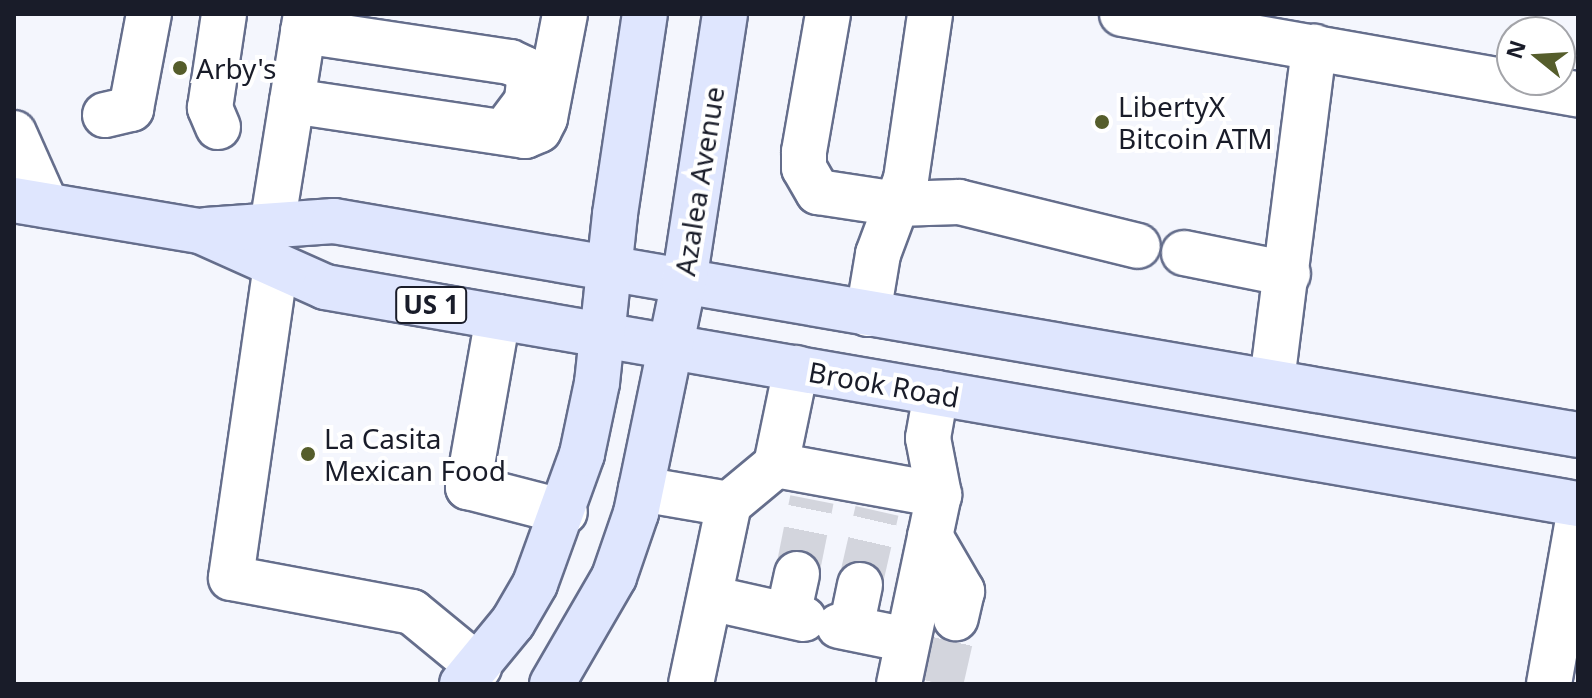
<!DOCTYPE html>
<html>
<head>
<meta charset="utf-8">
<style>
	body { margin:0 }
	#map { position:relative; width:1592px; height:698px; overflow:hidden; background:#f4f6fd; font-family:"Noto Sans",sans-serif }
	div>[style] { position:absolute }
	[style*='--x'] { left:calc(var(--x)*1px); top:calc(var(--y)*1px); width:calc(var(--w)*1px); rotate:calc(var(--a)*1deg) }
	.minor-tunnel>* { height:44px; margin-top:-22px; transform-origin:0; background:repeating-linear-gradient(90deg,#d3d5dd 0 44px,transparent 0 66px) }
	.roads { filter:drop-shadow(2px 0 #656e8c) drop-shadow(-2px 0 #656e8c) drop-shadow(0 2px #656e8c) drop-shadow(0 -2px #656e8c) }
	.minor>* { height:44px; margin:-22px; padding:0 22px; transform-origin:22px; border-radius:22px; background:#fff }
	.major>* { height:44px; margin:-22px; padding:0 22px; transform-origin:22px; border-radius:22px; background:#dfe6fe }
	.dots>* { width:22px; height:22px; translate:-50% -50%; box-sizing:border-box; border:4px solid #fff; border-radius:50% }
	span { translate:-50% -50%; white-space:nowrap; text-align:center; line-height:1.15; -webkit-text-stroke:8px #fff; paint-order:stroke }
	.shield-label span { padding:2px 6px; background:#fff; border:2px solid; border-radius:6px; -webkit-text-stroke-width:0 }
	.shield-label { font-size:26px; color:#191c29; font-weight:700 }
	.poi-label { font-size:28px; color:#191c29 }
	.left { translate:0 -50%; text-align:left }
	.street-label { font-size:28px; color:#191c29 }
	.frame { position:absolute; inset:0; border:16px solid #191c29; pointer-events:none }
	.north { position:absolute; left:1496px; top:16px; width:80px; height:80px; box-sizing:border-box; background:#fff; border:2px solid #a3a4a9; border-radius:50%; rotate:288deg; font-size:22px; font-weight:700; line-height:32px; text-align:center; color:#191c29 }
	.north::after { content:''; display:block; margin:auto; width:28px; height:36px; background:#555d2b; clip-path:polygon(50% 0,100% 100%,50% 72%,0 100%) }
</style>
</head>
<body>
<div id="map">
	<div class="minor-tunnel">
		<i style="--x:797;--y:574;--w:76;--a:-78.7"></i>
		<i style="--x:860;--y:585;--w:76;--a:-77.1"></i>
		<i style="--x:941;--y:684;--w:68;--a:-77.2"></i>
	</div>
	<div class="roads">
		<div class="minor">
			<i style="--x:828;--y:14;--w:140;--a:99.9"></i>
			<i style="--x:804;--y:152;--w:16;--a:90"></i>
			<i style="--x:804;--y:168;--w:28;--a:60"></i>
			<i style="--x:818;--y:192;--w:80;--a:8.6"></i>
			<i style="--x:897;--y:204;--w:62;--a:-1.8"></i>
			<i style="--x:959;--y:202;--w:184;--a:13.8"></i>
			<i style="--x:1122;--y:14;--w:463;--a:10"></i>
			<i style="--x:303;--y:31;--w:209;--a:8.5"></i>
			<i style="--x:510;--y:62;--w:17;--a:25"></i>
			<i style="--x:525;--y:69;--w:13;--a:72"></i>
			<i style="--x:529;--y:81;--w:20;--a:96"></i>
			<i style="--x:527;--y:101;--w:25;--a:127"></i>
			<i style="--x:292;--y:101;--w:236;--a:8.5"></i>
			<i style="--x:525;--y:136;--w:15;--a:-23"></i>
			<i style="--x:539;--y:130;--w:13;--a:-63"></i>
			<i style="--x:545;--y:118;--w:106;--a:-79.1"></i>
			<i style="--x:105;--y:115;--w:27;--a:-13"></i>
			<i style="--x:131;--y:109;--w:97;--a:-79.3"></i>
			<i style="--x:218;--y:127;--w:21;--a:-113"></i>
			<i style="--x:210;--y:108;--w:95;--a:-81.5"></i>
			<i style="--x:14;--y:133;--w:79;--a:66"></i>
			<i style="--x:272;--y:226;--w:215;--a:-80.9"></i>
			<i style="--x:1184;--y:253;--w:106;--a:11.4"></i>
			<i style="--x:276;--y:265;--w:316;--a:98.2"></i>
			<i style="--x:231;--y:578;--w:184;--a:10.6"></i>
			<i style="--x:412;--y:612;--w:87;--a:39.4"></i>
			<i style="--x:868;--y:314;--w:61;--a:-80.5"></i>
			<i style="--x:878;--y:254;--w:80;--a:-69.5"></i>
			<i style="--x:906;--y:179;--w:167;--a:-81.7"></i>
			<i style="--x:498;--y:317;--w:173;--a:100"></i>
			<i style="--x:468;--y:487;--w:100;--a:14.5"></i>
			<i style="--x:1272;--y:381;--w:337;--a:-82.8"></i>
			<i style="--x:776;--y:465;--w:99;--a:-78.3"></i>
			<i style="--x:641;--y:489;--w:89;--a:9.7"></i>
			<i style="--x:930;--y:536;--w:64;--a:59.8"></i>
			<i style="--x:962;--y:591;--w:28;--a:103"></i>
			<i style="--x:710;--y:598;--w:96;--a:12.6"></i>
			<i style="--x:788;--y:615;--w:42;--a:-77.6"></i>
			<i style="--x:839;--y:626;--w:70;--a:11.5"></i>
			<i style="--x:851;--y:628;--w:44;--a:-78.2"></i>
			<i style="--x:691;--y:684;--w:184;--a:-78.1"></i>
			<i style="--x:729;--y:504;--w:61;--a:-39.7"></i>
			<i style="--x:776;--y:465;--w:166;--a:10.4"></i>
			<i style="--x:899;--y:684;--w:193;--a:-78.1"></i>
			<i style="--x:939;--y:495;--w:58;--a:-100.9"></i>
			<i style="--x:928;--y:438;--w:46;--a:-79.9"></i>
			<i style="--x:1549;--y:684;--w:168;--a:-80"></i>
		</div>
		<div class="major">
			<i style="--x:14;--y:200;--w:189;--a:9.5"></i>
			<i style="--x:200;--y:231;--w:137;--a:24.1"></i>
			<i style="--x:325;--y:287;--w:1272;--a:9.83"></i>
			<i style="--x:206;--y:230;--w:128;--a:-4"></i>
			<i style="--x:334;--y:221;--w:1262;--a:9.76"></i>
			<i style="--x:462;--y:684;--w:80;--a:-50.6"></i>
			<i style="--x:513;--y:622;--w:44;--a:-59.9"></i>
			<i style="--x:535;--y:584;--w:138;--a:-70.1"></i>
			<i style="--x:582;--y:454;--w:73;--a:-78.1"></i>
			<i style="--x:597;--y:383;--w:170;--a:-83.9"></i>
			<i style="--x:615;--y:214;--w:202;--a:-81.5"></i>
			<i style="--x:552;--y:684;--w:124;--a:-59.9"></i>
			<i style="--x:614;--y:577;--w:68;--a:-71"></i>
			<i style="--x:636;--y:513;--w:236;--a:-78.3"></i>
			<i style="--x:684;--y:282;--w:271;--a:-81.3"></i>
		</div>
	</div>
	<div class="dots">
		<i style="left:180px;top:68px;background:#555d2b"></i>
		<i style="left:1102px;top:122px;background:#555d2b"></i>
		<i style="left:308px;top:454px;background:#555d2b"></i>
	</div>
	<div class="shield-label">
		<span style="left:431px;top:305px">US 1</span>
	</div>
	<div class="poi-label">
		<span class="left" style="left:196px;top:68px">Arby's</span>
		<span class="left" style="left:1118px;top:122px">LibertyX<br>Bitcoin ATM</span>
		<span class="left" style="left:324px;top:454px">La Casita<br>Mexican Food</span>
	</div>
	<div class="street-label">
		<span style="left:699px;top:181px;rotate:-81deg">Azalea Avenue</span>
		<span style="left:884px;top:384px;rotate:10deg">Brook Road</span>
	</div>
	<div class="frame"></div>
	<div class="north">N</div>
</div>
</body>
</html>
